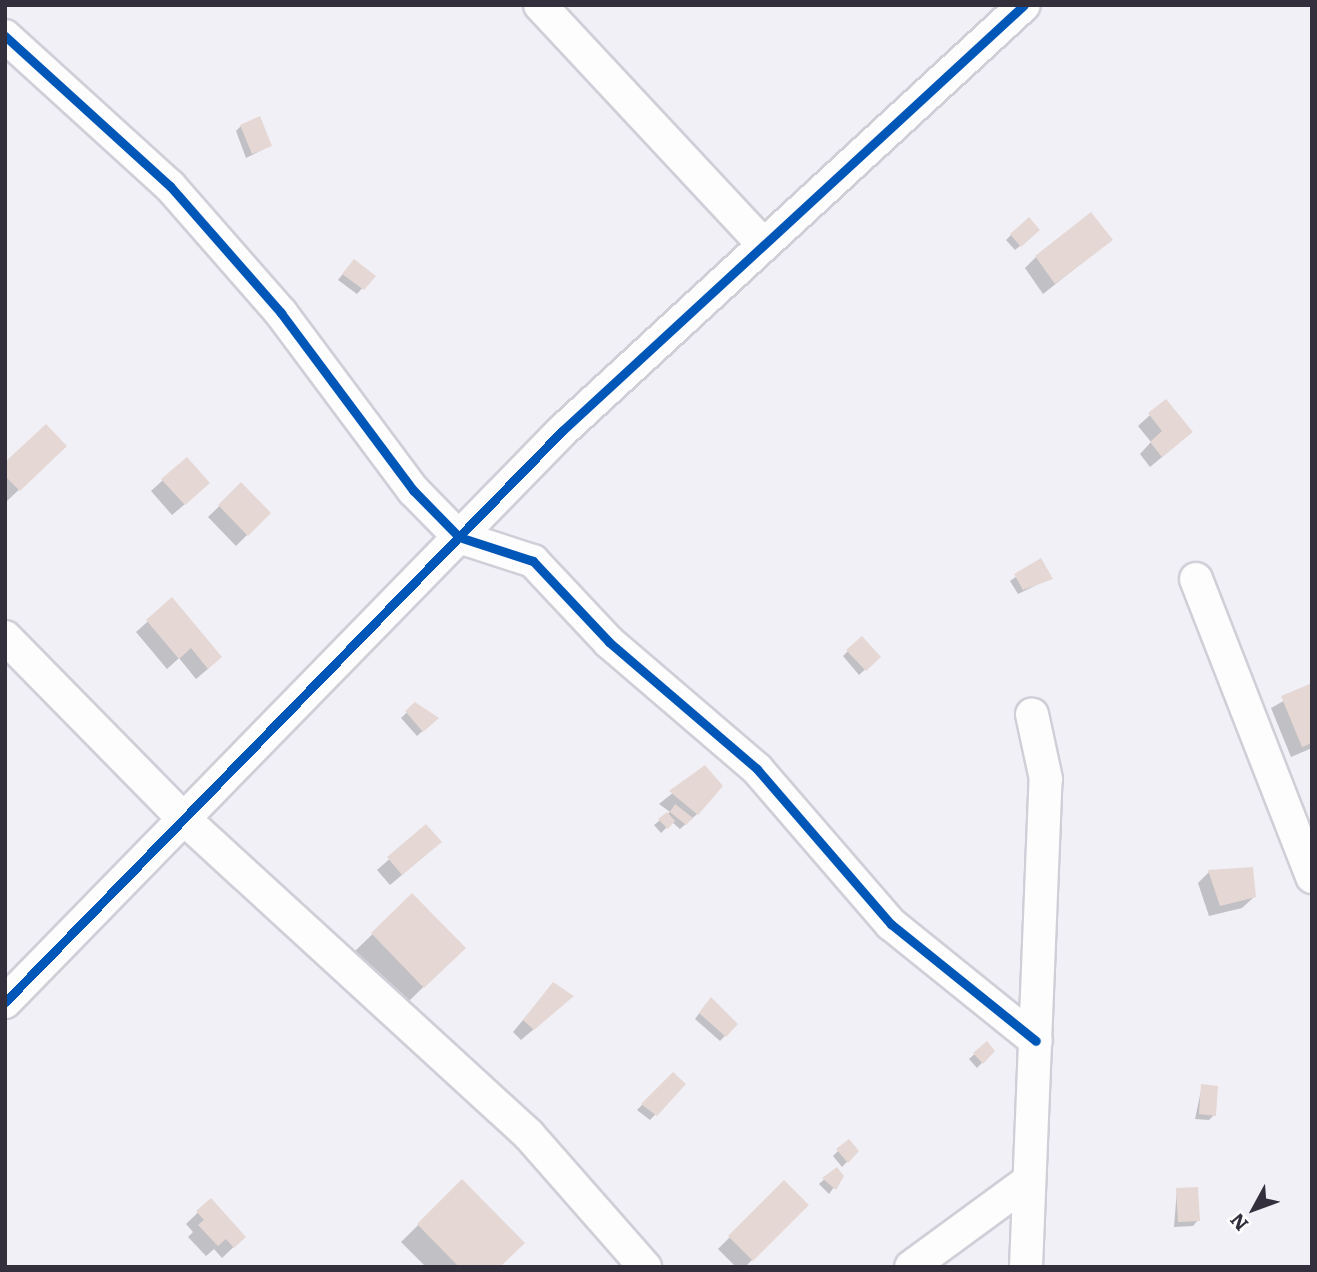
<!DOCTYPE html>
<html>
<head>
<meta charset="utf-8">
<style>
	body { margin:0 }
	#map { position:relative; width:1317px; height:1272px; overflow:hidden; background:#f2f0f7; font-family:Literata,serif }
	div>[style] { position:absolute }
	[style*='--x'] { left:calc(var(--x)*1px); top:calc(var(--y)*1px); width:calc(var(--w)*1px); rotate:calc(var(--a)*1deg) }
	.shadow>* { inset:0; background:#0003 }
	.building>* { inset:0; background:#e5d8d4 }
	.roads { filter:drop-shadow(2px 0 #d0ced7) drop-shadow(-2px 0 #d0ced7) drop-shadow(0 2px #d0ced7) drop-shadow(0 -2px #d0ced7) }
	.minor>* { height:32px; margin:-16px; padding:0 16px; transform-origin:16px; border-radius:16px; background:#fdfdfe }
	.cycleway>* { height:9px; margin:-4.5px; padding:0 4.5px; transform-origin:4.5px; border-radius:4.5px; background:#0057b8 }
	span { translate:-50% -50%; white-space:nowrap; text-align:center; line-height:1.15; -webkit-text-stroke:5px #fff; paint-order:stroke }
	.frame { position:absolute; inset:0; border:7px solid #332f3c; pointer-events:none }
	.north { position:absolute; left:1219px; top:1174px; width:70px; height:70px; -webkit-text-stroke:5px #fff; paint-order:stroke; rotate:229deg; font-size:19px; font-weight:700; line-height:28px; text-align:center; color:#332f3c }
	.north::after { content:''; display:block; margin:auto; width:24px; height:32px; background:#332f3c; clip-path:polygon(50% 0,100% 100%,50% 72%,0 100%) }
</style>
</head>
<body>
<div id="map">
	<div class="shadow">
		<i style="clip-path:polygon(241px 126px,270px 146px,246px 158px,236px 131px)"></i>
		<i style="clip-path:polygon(1011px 235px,1033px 235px,1015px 250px,1006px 240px)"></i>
		<i style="clip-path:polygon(1111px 240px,1043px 294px,1025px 268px,1036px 257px)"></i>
		<i style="clip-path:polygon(349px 266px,373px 276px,357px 294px,338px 280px)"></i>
		<i style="clip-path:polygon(1150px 415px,1179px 443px,1150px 467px,1140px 454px,1151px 442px,1138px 426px)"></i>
		<i style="clip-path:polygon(65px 446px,7px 501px,5px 499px,5px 465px)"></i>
		<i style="clip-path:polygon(163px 480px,197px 494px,172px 515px,151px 491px)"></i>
		<i style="clip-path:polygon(241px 485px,269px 513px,236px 546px,208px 517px)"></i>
		<i style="clip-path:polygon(1040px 560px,1051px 578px,1018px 594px,1010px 581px)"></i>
		<i style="clip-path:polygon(172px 600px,209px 668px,196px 679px,179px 658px,167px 669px,136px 632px)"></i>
		<i style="clip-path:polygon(861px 638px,879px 657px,859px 675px,843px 656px)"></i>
		<i style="clip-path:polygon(1312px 685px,1312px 748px,1291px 757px,1271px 708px)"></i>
		<i style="clip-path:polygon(415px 705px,436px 719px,417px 736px,401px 718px)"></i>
		<i style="clip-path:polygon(704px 768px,697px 814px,680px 829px,672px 822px,661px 833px,654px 825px,670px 812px,659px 804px)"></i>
		<i style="clip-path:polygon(426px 827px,428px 853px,390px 885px,377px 870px)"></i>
		<i style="clip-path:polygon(1209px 872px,1254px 897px,1242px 908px,1209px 916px,1198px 883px)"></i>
		<i style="clip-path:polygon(412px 896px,463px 948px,406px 1004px,355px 951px)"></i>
		<i style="clip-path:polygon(553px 984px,560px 1007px,521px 1040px,513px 1032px)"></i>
		<i style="clip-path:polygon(706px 1004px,736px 1024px,720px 1041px,695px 1019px)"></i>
		<i style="clip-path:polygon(986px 1044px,993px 1051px,977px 1068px,969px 1059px)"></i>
		<i style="clip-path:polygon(673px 1074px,684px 1084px,650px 1120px,637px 1110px)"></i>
		<i style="clip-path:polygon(1202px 1086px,1214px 1115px,1209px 1120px,1195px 1119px)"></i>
		<i style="clip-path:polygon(848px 1141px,857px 1151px,842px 1167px,833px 1156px)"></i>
		<i style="clip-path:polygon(836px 1169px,842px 1176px,829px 1194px,819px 1184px)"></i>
		<i style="clip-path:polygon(462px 1182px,498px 1267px,426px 1267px,401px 1242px)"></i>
		<i style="clip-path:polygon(784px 1183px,806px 1205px,745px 1267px,736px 1267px,718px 1249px)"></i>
		<i style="clip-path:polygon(1177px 1189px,1198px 1220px,1193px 1226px,1174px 1227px)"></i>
		<i style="clip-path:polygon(211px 1200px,244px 1237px,222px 1258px,214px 1249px,206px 1256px,188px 1237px,193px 1232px,186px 1224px)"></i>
	</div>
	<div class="building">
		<i style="clip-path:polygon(260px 116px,272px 146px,252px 154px,240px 125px)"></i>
		<i style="clip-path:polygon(1091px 212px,1113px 240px,1055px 284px,1035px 256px)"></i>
		<i style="clip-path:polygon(1029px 217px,1040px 230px,1021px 247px,1010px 234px)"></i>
		<i style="clip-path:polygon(354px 259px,376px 276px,364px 290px,342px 274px)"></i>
		<i style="clip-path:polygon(1166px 399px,1193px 432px,1162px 457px,1150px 442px,1162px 431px,1148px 413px)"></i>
		<i style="clip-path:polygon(46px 424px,67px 446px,20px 491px,5px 476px,5px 462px)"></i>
		<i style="clip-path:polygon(187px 457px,210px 483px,185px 505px,161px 479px)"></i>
		<i style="clip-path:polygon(241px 482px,271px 513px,248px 536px,218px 505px)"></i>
		<i style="clip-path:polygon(1041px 558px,1053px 579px,1023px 590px,1014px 574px)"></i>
		<i style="clip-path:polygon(172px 597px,222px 657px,208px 669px,191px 648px,179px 659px,146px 620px)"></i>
		<i style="clip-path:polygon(862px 636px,881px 657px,866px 671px,846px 650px)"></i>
		<i style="clip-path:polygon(1312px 683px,1312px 743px,1302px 747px,1281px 696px)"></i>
		<i style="clip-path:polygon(415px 702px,439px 718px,423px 732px,405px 711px)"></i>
		<i style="clip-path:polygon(705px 765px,723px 786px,698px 815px,669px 791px)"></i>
		<i style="clip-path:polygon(675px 804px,693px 818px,686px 825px,670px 812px)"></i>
		<i style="clip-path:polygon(667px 812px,675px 821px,668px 829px,658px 819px)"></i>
		<i style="clip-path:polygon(426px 824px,442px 842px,402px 875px,387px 857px)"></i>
		<i style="clip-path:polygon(1253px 867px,1256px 897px,1220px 906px,1208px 870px)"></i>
		<i style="clip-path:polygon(412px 893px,466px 948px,424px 988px,371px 933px)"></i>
		<i style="clip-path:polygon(553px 982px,574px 996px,534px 1030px,523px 1020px)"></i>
		<i style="clip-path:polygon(711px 997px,738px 1024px,726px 1037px,699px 1013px)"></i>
		<i style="clip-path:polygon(987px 1041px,995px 1051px,983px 1064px,973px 1053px)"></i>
		<i style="clip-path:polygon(673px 1072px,686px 1084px,657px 1116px,641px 1104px)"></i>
		<i style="clip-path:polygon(1201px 1084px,1218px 1086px,1216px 1116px,1199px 1114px)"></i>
		<i style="clip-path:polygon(849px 1139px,859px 1151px,848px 1163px,836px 1149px)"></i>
		<i style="clip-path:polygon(837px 1167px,844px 1176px,836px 1190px,822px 1178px)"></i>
		<i style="clip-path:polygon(462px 1179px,525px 1243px,500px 1267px,459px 1267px,417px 1224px)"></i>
		<i style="clip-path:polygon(784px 1180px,809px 1205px,753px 1261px,728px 1236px)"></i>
		<i style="clip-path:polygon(1198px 1187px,1200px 1221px,1178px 1222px,1176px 1188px)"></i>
		<i style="clip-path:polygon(211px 1198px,246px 1237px,234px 1248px,226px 1239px,218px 1246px,198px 1225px,204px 1220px,196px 1211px)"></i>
	</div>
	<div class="roads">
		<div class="minor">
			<i style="--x:540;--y:5;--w:325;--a:47"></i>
			<i style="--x:5;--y:36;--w:223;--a:42.3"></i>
			<i style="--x:170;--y:186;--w:169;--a:48.8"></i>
			<i style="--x:281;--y:313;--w:221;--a:53.3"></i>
			<i style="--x:413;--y:490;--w:66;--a:45.6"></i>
			<i style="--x:459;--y:537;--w:78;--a:18"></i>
			<i style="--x:533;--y:561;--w:111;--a:46.8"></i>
			<i style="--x:609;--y:642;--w:195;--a:40.6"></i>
			<i style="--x:757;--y:769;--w:205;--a:49.2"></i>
			<i style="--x:891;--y:924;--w:186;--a:38.9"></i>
			<i style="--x:1196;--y:579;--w:320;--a:68.7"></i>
			<i style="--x:5;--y:637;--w:251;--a:45.5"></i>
			<i style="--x:181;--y:816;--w:472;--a:42.5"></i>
			<i style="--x:529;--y:1135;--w:176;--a:48.7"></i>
			<i style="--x:5;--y:1002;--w:798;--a:-45.71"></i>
			<i style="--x:562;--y:431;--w:628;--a:-42.68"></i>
			<i style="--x:911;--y:1267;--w:144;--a:-36.2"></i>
			<i style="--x:1026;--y:1267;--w:488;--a:-87.7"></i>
			<i style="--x:1046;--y:779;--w:66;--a:-102.2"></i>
		</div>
	</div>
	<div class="cycleway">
		<i style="--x:5;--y:36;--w:223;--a:42.3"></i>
		<i style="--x:170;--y:186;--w:169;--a:48.8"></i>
		<i style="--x:281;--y:313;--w:221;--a:53.3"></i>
		<i style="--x:413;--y:490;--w:66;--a:45.6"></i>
		<i style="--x:459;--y:537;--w:78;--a:18"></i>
		<i style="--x:533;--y:561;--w:111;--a:46.8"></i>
		<i style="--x:609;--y:642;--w:195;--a:40.6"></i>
		<i style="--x:757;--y:769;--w:205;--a:49.2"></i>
		<i style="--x:891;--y:924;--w:186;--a:38.9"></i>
		<i style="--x:5;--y:1002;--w:798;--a:-45.71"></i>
		<i style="--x:562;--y:431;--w:628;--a:-42.68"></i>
	</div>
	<div class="frame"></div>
	<div class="north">N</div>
</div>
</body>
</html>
